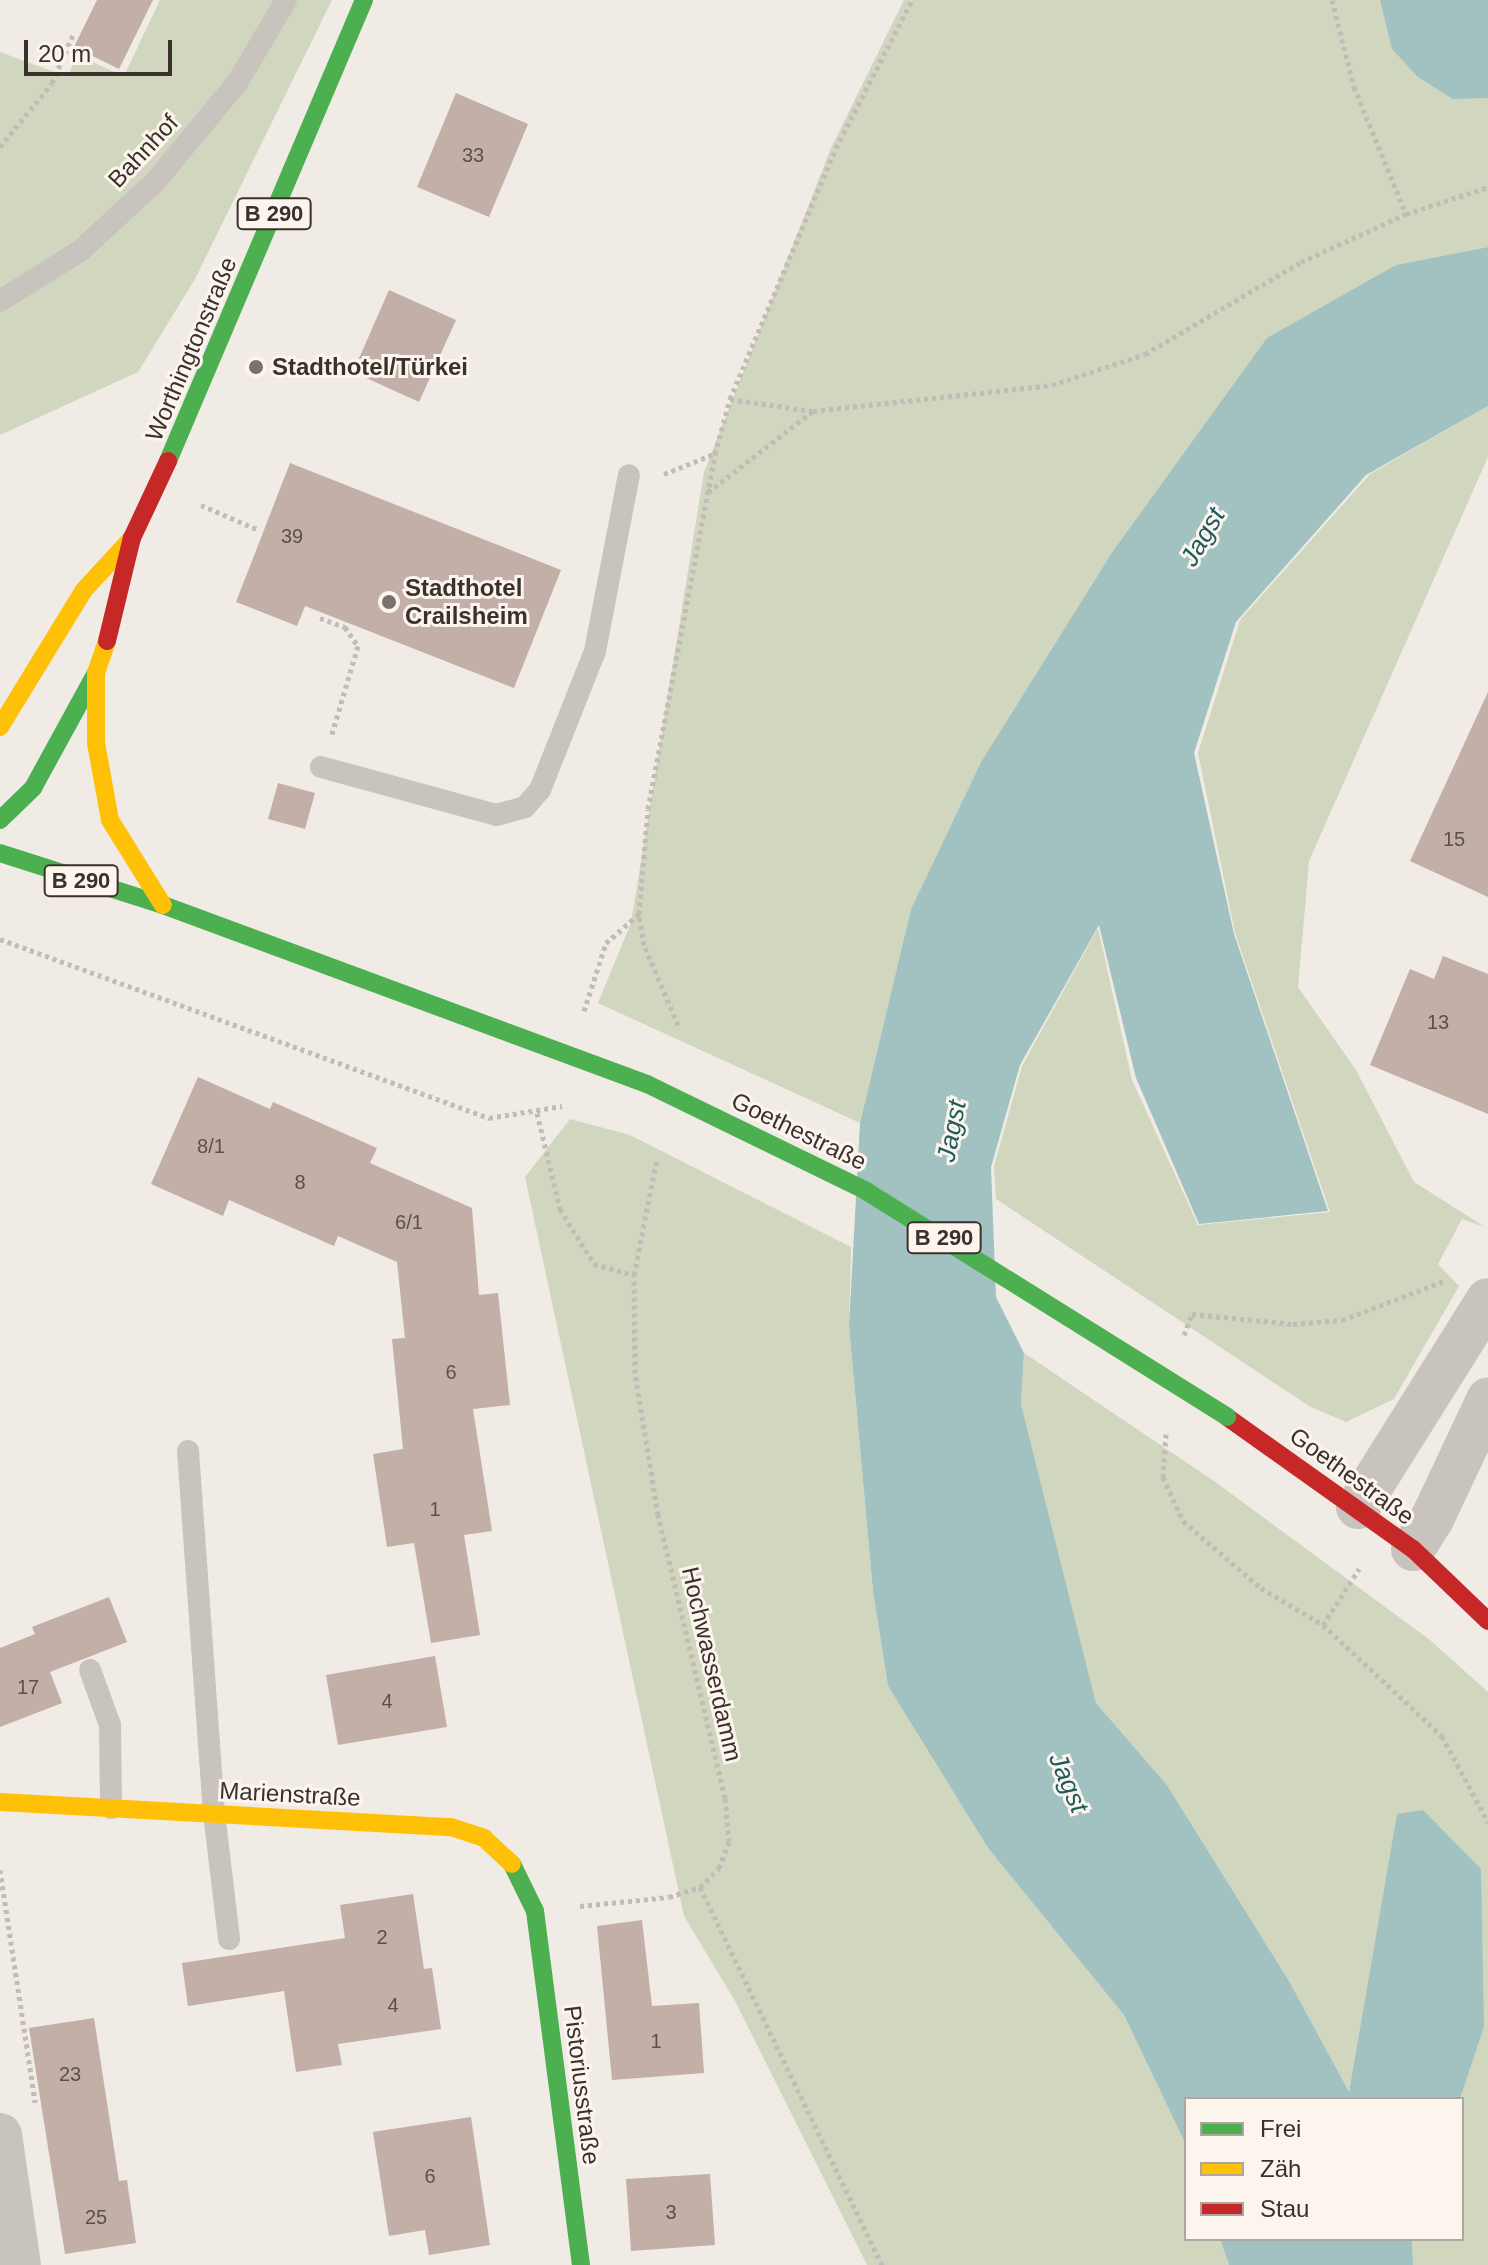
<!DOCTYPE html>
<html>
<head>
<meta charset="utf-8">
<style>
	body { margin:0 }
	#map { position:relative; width:1488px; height:2265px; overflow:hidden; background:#f0ebe5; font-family:Arial,sans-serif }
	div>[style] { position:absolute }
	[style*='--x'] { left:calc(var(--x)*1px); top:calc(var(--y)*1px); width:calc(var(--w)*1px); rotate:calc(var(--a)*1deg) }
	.green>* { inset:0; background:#d1d6bf }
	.water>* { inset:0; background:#a1c2c1 }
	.building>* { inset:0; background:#c3afa7 }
	.path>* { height:5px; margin-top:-2.5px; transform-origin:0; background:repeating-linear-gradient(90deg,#c2bbb6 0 4px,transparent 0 8px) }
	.lane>* { height:22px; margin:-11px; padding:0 11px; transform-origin:11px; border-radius:11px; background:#c9c3be }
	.street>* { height:44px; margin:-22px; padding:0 22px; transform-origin:22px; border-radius:22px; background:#c9c3be }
	.fast>* { height:18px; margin:-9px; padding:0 9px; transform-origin:9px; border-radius:9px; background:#4caf50 }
	.slow>* { height:18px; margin:-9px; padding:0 9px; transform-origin:9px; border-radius:9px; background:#ffc107 }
	.jam>* { height:18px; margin:-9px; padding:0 9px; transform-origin:9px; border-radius:9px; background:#c62828 }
	.fast-bridge>* { height:18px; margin:-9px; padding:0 9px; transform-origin:9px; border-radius:9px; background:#4caf50 }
	.dots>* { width:22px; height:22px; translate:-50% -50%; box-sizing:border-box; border:4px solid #fbf5ee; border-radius:50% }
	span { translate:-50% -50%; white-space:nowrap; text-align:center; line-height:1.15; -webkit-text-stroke:6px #fbf5ee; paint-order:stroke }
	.number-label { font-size:20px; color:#5d504a }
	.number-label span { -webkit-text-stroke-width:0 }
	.shield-label span { padding:2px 6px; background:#fbf5ee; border:2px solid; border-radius:6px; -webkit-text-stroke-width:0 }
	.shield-label { font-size:22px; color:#3b302b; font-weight:700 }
	.street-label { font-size:24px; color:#3b302b }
	.poi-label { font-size:24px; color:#3b302b; font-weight:700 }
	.left { translate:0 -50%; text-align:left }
	.water-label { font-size:26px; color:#1f5a5e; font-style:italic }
	.legend { position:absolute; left:1184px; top:2097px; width:280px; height:144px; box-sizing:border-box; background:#fbf5ee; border:2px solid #aea6a0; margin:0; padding:10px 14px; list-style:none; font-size:24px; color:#3b302b }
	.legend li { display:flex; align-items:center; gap:16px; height:40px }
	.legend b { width:40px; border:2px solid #aea6a0 }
	.scale { position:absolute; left:24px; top:40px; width:148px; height:36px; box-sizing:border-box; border:4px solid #3b302b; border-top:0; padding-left:10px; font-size:24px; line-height:28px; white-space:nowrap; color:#3b302b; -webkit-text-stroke:6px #fbf5ee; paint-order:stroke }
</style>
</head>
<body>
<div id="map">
	<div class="green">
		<i style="clip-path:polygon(160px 0,332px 0,195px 279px,138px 372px,0 435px,0 52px,68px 77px,76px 55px,124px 76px)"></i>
		<i style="clip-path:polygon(904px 0,1488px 0,1488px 247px,1396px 265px,1111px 554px,981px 762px,911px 909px,860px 1123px,598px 1003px,631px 923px,704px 472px,831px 148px)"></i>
		<i style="clip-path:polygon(1488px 406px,1488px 457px,1309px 861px,1298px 987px,1356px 1070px,1414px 1182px,1485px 1227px,1462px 1219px,1438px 1264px,1459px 1286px,1394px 1399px,1346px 1422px,1309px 1406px,996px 1199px,994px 1166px,1022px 1066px,1098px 928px,1132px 1080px,1198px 1225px,1330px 1212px,1235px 933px,1198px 753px,1240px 620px,1370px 474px)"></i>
		<i style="clip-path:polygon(570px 1119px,630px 1135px,851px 1247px,849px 1326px,873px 1591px,888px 1686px,988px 1848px,1124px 2015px,1186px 2145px,1186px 2239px,1220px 2239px,1229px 2265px,867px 2265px,735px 2001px,684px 1916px,525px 1177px)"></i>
		<i style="clip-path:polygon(1024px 1353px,1214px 1481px,1430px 1640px,1488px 1692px,1488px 2265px,1413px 2265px,1412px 2239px,1462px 2239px,1460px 2099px,1484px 2027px,1397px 1815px,1349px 2093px,1289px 1981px,1167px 1785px,1096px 1703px,1021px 1404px)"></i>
	</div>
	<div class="water">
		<i style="clip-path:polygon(1380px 0,1488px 0,1488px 98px,1453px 99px,1418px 77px,1392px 49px)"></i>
		<i style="clip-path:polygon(1488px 247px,1488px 406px,1366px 475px,1236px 622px,1194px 753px,1234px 934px,1328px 1211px,1199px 1224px,1136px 1078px,1099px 925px,1020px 1065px,991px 1167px,996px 1297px,1024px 1353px,1021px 1404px,1096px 1703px,1167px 1785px,1289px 1981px,1349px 2092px,1397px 1814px,1423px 1810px,1481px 1869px,1484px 2027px,1460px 2099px,1186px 2099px,1186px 2145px,1124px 2015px,988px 1848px,888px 1686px,873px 1591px,849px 1326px,860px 1123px,911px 909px,981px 762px,1111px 554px,1267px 338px,1396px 265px)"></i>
		<i style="clip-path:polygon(1220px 2239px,1412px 2239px,1413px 2265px,1229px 2265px)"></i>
	</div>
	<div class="building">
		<i style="clip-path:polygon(97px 0,153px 0,119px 69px,74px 47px)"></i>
		<i style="clip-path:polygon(456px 93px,528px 124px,489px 217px,417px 187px)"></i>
		<i style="clip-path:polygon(389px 290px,456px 320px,419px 402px,353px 372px)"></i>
		<i style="clip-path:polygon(290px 463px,561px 570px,514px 688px,305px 606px,297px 626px,236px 602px)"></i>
		<i style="clip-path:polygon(1488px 692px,1488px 897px,1410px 861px)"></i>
		<i style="clip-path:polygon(278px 783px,315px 793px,305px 829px,268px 819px)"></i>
		<i style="clip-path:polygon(1443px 956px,1488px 974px,1488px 1114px,1370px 1065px,1410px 969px,1434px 979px)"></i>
		<i style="clip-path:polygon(198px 1077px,270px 1109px,273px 1102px,377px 1148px,370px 1163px,472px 1208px,479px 1295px,498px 1293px,510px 1405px,473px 1409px,492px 1531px,464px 1535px,480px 1635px,431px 1643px,414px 1543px,387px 1547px,373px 1454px,403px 1449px,392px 1339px,405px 1338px,397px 1262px,338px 1236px,334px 1246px,229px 1200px,223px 1216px,151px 1184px)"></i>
		<i style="clip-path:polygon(109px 1597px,127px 1642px,50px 1672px,62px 1703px,0 1727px,0 1648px,35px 1634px,32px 1627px)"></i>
		<i style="clip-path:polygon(435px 1656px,447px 1727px,338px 1745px,326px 1675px)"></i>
		<i style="clip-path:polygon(413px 1894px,424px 1969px,432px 1968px,441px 2029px,338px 2044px,342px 2065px,296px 2072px,284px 1991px,188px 2006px,182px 1963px,345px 1938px,340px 1905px)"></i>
		<i style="clip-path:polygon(642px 1920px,652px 2006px,699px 2003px,704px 2073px,612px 2080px,597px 1926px)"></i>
		<i style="clip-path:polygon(94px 2018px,119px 2181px,127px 2180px,136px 2243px,65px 2254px,29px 2028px)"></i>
		<i style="clip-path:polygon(471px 2117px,490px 2245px,429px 2255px,425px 2230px,389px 2236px,373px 2132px)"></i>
		<i style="clip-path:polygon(710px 2174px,715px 2245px,631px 2251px,626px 2179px)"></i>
	</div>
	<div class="path">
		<i style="--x:1332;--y:0;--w:90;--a:75.8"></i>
		<i style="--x:1354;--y:87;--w:137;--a:67.7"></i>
		<i style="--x:0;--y:147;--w:82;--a:-50.9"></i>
		<i style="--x:52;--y:83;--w:52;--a:-66.4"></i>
		<i style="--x:730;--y:399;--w:83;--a:8.3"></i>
		<i style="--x:664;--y:474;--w:54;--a:-21.8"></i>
		<i style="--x:708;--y:492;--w:133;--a:-37.6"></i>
		<i style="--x:813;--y:411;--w:240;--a:-6.2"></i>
		<i style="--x:1052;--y:385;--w:98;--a:-18.4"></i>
		<i style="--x:1145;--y:354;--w:181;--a:-30.5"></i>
		<i style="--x:1301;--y:262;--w:115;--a:-24.6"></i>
		<i style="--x:1406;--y:214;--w:86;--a:-18.2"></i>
		<i style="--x:201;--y:505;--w:63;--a:23.3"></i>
		<i style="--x:320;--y:618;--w:27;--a:20"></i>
		<i style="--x:345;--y:627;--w:23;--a:56"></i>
		<i style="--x:358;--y:646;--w:92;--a:106.5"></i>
		<i style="--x:0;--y:939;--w:521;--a:20.11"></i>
		<i style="--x:489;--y:1118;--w:74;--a:-9.3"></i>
		<i style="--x:584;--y:1011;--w:71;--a:-72.1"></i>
		<i style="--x:606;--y:943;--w:44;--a:-41.3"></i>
		<i style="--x:678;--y:1025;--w:87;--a:-113"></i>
		<i style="--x:644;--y:945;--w:31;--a:-99"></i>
		<i style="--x:639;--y:914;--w:105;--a:-85.1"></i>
		<i style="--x:648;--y:809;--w:361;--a:-79.3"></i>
		<i style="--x:715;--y:454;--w:57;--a:-74.7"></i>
		<i style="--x:730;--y:399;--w:272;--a:-67.1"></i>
		<i style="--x:836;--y:148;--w:166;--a:-62.8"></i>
		<i style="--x:537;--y:1113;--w:99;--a:76.5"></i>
		<i style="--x:560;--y:1209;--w:65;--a:58.3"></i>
		<i style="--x:594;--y:1264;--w:41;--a:15.4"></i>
		<i style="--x:1184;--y:1335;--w:22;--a:-69"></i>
		<i style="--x:1192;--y:1314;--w:101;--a:5.7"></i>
		<i style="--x:1293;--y:1324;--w:49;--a:-4.7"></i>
		<i style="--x:1342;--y:1320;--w:109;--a:-20.9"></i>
		<i style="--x:1166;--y:1434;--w:43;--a:94"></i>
		<i style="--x:1163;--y:1477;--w:48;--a:65.6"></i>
		<i style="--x:1183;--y:1521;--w:103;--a:40.7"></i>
		<i style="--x:1261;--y:1588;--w:72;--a:30.8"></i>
		<i style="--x:1323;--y:1625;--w:163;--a:43"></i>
		<i style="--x:1442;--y:1736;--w:98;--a:61.9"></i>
		<i style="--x:1323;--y:1625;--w:67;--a:-57.3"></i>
		<i style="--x:0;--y:1870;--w:235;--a:81.4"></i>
		<i style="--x:700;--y:1887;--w:420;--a:64.3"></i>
		<i style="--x:580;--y:1906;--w:89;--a:-5.8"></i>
		<i style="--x:669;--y:1897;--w:33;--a:-18"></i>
		<i style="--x:700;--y:1887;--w:27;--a:-45"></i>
		<i style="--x:719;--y:1868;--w:28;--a:-69"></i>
		<i style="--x:729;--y:1842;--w:44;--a:-95.2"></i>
		<i style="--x:725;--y:1798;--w:291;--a:-103.3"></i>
		<i style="--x:658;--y:1515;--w:144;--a:-99.2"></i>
		<i style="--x:635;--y:1373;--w:98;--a:-90.6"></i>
		<i style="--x:634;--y:1275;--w:118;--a:-78.8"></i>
	</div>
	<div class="lane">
		<i style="--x:0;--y:301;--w:94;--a:-32"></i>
		<i style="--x:80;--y:251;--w:102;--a:-42.6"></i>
		<i style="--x:155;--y:182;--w:129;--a:-50.4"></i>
		<i style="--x:237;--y:83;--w:96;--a:-59.4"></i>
		<i style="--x:321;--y:767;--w:181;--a:15.3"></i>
		<i style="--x:496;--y:815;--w:30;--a:-15"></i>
		<i style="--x:525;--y:807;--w:23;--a:-49"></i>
		<i style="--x:540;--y:790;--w:149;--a:-68.4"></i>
		<i style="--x:595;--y:651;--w:179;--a:-79.1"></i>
		<i style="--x:188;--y:1451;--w:363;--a:85.9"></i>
		<i style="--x:214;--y:1813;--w:127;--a:83.2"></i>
		<i style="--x:90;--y:1670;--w:59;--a:70"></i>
		<i style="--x:110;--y:1725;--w:83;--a:89.3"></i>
	</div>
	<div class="street">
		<i style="--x:1358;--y:1507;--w:244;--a:-57.9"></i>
		<i style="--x:1413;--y:1549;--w:36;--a:-58"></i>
		<i style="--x:1432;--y:1519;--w:132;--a:-64.8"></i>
		<i style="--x:0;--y:2135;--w:131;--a:81.7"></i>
	</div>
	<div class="fast">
		<i style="--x:168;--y:461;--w:501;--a:-66.97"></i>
		<i style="--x:0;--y:820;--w:46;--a:-44.1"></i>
		<i style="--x:33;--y:788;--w:131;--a:-61.3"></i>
		<i style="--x:0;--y:853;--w:171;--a:17.7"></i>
		<i style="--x:163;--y:905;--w:516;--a:20.3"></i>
		<i style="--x:512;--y:1864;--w:52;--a:63.9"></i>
		<i style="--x:535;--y:1911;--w:357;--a:82.6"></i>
	</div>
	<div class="slow">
		<i style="--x:107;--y:641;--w:34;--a:109"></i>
		<i style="--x:96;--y:673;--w:70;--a:90"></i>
		<i style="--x:96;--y:743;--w:78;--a:79.7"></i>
		<i style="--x:110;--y:820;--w:100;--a:58.1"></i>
		<i style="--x:0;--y:727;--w:161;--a:-58.5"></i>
		<i style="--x:84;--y:590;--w:71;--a:-47.3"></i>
		<i style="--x:0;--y:1802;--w:452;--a:3.2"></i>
		<i style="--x:451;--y:1827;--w:35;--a:18"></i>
		<i style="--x:484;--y:1838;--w:38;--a:43"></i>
	</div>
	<div class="jam">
		<i style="--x:107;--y:641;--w:106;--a:-76.4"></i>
		<i style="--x:132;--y:538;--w:85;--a:-64.9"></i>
		<i style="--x:1227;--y:1417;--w:228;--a:35.4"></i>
		<i style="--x:1413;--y:1549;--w:104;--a:43.8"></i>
	</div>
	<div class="fast-bridge">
		<i style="--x:647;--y:1084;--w:244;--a:26"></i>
		<i style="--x:866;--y:1191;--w:426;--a:32"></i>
	</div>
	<div class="dots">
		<i style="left:256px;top:367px;background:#7a716c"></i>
		<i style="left:389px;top:602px;background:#7a716c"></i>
	</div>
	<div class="number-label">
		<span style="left:473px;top:155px">33</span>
		<span style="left:292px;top:536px">39</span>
		<span style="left:1454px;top:839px">15</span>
		<span style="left:1438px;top:1022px">13</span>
		<span style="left:211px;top:1146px">8/1</span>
		<span style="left:300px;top:1182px">8</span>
		<span style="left:409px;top:1222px">6/1</span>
		<span style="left:451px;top:1372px">6</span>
		<span style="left:435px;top:1509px">1</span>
		<span style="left:28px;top:1687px">17</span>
		<span style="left:387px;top:1701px">4</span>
		<span style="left:382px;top:1937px">2</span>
		<span style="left:393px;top:2005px">4</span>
		<span style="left:656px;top:2041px">1</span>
		<span style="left:70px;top:2074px">23</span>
		<span style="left:430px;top:2176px">6</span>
		<span style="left:671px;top:2212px">3</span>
		<span style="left:96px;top:2217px">25</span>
	</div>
	<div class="shield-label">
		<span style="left:274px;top:214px">B 290</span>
		<span style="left:81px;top:881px">B 290</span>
		<span style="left:944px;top:1238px">B 290</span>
	</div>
	<div class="street-label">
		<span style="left:143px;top:151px;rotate:-47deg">Bahnhof</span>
		<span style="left:191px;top:349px;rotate:-67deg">Worthingtonstraße</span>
		<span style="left:799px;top:1131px;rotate:26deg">Goethestraße</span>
		<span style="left:1352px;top:1476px;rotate:36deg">Goethestraße</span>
		<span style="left:712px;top:1664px;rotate:77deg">Hochwasserdamm</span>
		<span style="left:290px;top:1794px;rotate:3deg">Marienstraße</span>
		<span style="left:582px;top:2085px;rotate:83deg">Pistoriusstraße</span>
	</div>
	<div class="poi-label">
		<span class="left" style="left:272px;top:367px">Stadthotel/Türkei</span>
		<span class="left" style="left:405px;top:602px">Stadthotel<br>Crailsheim</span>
	</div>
	<div class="water-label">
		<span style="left:1203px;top:537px;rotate:-60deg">Jagst</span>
		<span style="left:952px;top:1131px;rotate:-79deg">Jagst</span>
		<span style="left:1068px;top:1783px;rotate:67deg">Jagst</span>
	</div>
	<ul class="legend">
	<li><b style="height:10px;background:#4caf50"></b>Frei</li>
	<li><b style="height:10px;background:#ffc107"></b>Zäh</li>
	<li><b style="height:10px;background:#c62828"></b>Stau</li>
	</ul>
	<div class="scale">20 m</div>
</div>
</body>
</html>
